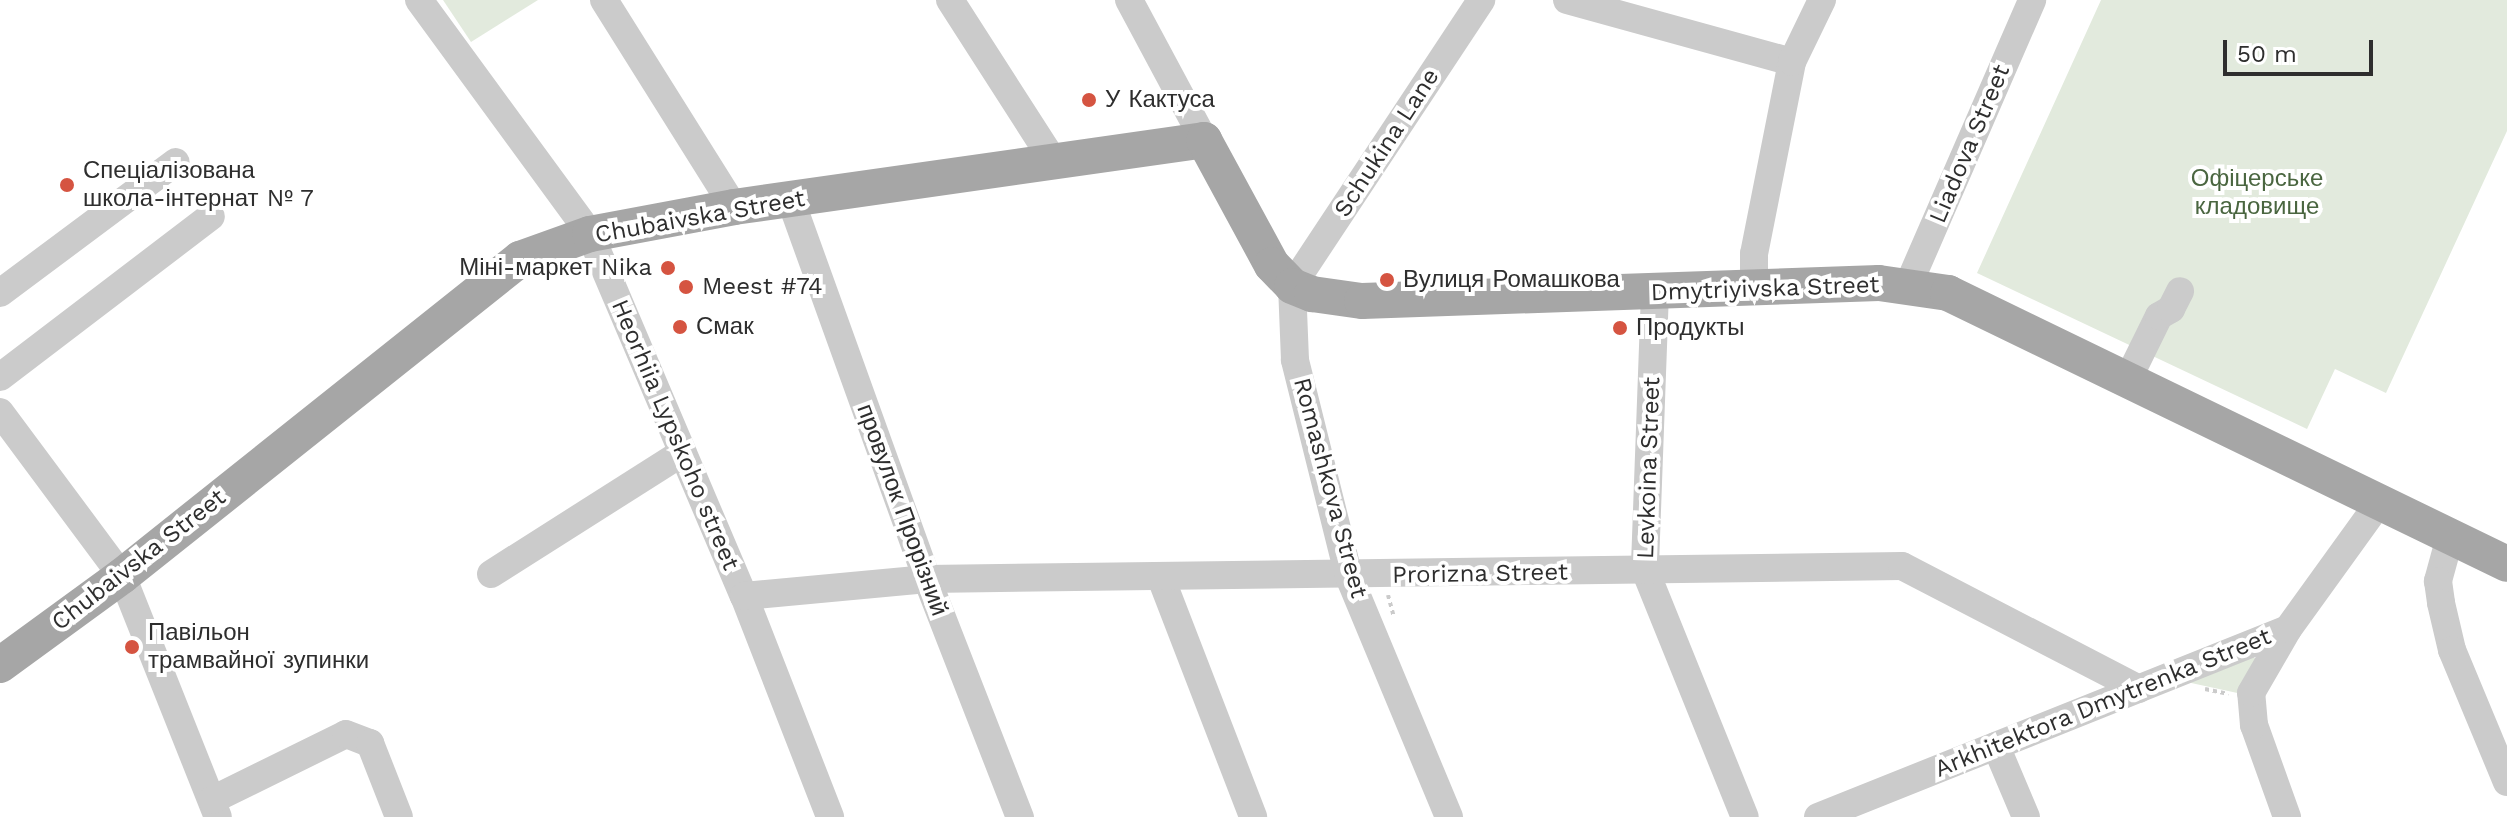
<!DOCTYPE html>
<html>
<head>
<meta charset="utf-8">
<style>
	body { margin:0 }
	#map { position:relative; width:2507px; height:817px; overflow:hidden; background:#fff; font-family:"Work Sans",sans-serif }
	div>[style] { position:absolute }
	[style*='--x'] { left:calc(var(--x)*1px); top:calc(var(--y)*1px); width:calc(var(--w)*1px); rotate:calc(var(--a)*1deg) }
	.green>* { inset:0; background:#e2eadd }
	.path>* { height:4px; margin-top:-2px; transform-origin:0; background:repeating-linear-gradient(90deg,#cbcbcb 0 4px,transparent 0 8px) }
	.minor>* { height:28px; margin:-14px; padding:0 14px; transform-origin:14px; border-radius:14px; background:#cbcbcb }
	.major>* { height:36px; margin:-18px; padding:0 18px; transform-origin:18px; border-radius:18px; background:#a6a6a6 }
	.dots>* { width:22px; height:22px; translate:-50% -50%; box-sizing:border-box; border:4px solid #fff; border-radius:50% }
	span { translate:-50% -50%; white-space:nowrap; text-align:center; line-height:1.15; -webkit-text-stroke:8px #fff; paint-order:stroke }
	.poi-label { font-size:24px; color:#2e2e2e }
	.left { translate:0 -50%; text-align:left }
	.right { translate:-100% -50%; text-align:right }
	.street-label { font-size:24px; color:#2e2e2e }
	.park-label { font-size:24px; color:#4a6640 }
	.scale { position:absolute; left:2223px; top:40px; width:150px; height:36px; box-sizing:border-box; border:4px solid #2e2e2e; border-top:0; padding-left:10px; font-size:24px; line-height:28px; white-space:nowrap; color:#2e2e2e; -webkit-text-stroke:6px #fff; paint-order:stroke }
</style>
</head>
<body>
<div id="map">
	<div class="green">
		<i style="clip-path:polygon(443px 0,538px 0,471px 42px)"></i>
		<i style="clip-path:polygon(2101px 0,2507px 0,2507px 131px,2386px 393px,2335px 369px,2307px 429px,1977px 273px)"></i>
		<i style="clip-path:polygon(2247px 649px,2259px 663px,2242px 694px,2182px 681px)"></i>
	</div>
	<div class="path">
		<i style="--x:1388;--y:595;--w:23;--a:75"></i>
		<i style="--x:2205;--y:689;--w:24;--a:12"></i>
	</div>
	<div class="minor">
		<i style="--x:419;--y:0;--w:290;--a:53.8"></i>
		<i style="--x:590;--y:234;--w:393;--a:67"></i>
		<i style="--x:744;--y:596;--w:237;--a:68.7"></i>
		<i style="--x:604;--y:0;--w:244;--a:57.9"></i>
		<i style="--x:950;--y:0;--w:193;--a:57.3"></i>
		<i style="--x:1129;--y:0;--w:159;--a:61.8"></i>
		<i style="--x:1567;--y:0;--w:233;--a:15.4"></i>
		<i style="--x:791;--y:201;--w:402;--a:70.2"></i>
		<i style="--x:927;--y:579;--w:256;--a:68.7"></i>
		<i style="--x:1754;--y:288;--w:34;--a:-90"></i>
		<i style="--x:1754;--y:254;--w:196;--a:-78.8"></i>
		<i style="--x:1792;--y:62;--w:69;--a:-64.2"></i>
		<i style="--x:1907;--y:288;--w:314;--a:-66.5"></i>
		<i style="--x:1655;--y:292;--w:278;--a:92.1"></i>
		<i style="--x:1645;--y:570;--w:266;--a:68"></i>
		<i style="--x:0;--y:293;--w:219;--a:-36.7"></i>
		<i style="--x:0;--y:377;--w:265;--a:-37.3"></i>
		<i style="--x:2128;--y:379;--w:70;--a:-63.8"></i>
		<i style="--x:2159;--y:316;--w:14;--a:-30"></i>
		<i style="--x:2171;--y:309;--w:20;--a:-63"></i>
		<i style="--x:0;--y:412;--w:204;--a:53.4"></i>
		<i style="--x:122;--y:576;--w:259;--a:68.3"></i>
		<i style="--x:2450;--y:537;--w:46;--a:105.3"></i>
		<i style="--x:2438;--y:581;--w:22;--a:82"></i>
		<i style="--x:2441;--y:603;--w:48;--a:76.8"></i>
		<i style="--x:2452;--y:650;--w:143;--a:67.4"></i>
		<i style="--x:491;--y:574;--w:227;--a:-32.4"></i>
		<i style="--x:1161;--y:578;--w:256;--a:68.9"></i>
		<i style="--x:744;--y:596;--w:184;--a:-5.3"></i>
		<i style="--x:927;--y:579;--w:975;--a:-0.76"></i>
		<i style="--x:1902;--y:566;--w:267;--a:27.4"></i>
		<i style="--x:1996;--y:746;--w:77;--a:67.1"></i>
		<i style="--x:212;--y:800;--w:149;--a:-26.2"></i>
		<i style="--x:346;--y:734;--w:26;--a:21"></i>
		<i style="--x:370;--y:743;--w:79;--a:68.6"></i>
		<i style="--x:1449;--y:817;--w:260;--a:-112.6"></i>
		<i style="--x:1349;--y:577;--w:224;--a:-104"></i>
		<i style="--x:1295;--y:360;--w:74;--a:-92.3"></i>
		<i style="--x:1292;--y:286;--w:343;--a:-56.5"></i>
		<i style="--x:1818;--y:817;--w:506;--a:-21.8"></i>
		<i style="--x:2287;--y:817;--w:98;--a:-109.7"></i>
		<i style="--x:2254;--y:725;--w:32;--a:-95"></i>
		<i style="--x:2251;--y:693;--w:74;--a:-60"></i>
		<i style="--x:2288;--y:629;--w:155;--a:-54.2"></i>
	</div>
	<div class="major">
		<i style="--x:0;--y:665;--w:151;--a:-36.1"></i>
		<i style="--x:122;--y:576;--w:509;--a:-38.54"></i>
		<i style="--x:520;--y:259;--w:74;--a:-19.7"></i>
		<i style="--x:590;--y:234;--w:147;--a:-10.6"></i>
		<i style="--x:734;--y:207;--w:475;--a:-8.1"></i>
		<i style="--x:1204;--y:140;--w:142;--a:61.5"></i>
		<i style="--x:1272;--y:265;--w:29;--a:46"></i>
		<i style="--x:1292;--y:286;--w:22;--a:22"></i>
		<i style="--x:1312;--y:294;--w:50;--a:8"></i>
		<i style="--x:1362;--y:301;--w:517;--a:-1.99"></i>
		<i style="--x:1879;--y:283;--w:70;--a:8.2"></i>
		<i style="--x:1948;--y:293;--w:621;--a:25.86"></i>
	</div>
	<div class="dots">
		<i style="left:1089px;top:100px;background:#d55441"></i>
		<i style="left:67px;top:185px;background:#d55441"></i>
		<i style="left:668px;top:268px;background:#d55441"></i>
		<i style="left:1387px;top:280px;background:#d55441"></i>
		<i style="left:686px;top:287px;background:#d55441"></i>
		<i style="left:680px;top:327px;background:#d55441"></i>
		<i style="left:1620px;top:328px;background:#d55441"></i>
		<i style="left:132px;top:647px;background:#d55441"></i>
	</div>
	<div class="poi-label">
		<span class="left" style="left:1105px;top:100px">У Кактуса</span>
		<span class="left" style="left:83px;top:185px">Спеціалізована<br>школа-інтернат № 7</span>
		<span class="right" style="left:652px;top:268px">Міні-маркет Nika</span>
		<span class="left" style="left:1403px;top:280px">Вулиця Ромашкова</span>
		<span class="left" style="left:702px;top:287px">Meest #74</span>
		<span class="left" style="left:696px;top:327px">Смак</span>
		<span class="left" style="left:1636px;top:328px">Продукты</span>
		<span class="left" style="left:148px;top:647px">Павільон<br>трамвайної зупинки</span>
	</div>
	<div class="street-label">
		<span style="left:1387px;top:143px;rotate:-57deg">Schukina Lane</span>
		<span style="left:1970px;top:144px;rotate:-67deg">Liadova Street</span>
		<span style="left:700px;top:217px;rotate:-10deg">Chubaivska Street</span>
		<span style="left:1765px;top:289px;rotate:-2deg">Dmytriyivska Street</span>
		<span style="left:675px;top:435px;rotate:67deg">Heorhiia Lypskoho street</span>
		<span style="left:1649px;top:468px;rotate:-88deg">Levkoina Street</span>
		<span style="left:1330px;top:488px;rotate:75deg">Romashkova Street</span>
		<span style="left:902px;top:510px;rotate:70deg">провулок Прорізний</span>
		<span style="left:139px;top:560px;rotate:-38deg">Chubaivska Street</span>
		<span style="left:1480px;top:574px;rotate:-1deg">Prorizna Street</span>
		<span style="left:2103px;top:703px;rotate:-22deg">Arkhitektora Dmytrenka Street</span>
	</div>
	<div class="park-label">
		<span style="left:2257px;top:193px">Офіцерське<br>кладовище</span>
	</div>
	<div class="scale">50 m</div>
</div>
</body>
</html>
